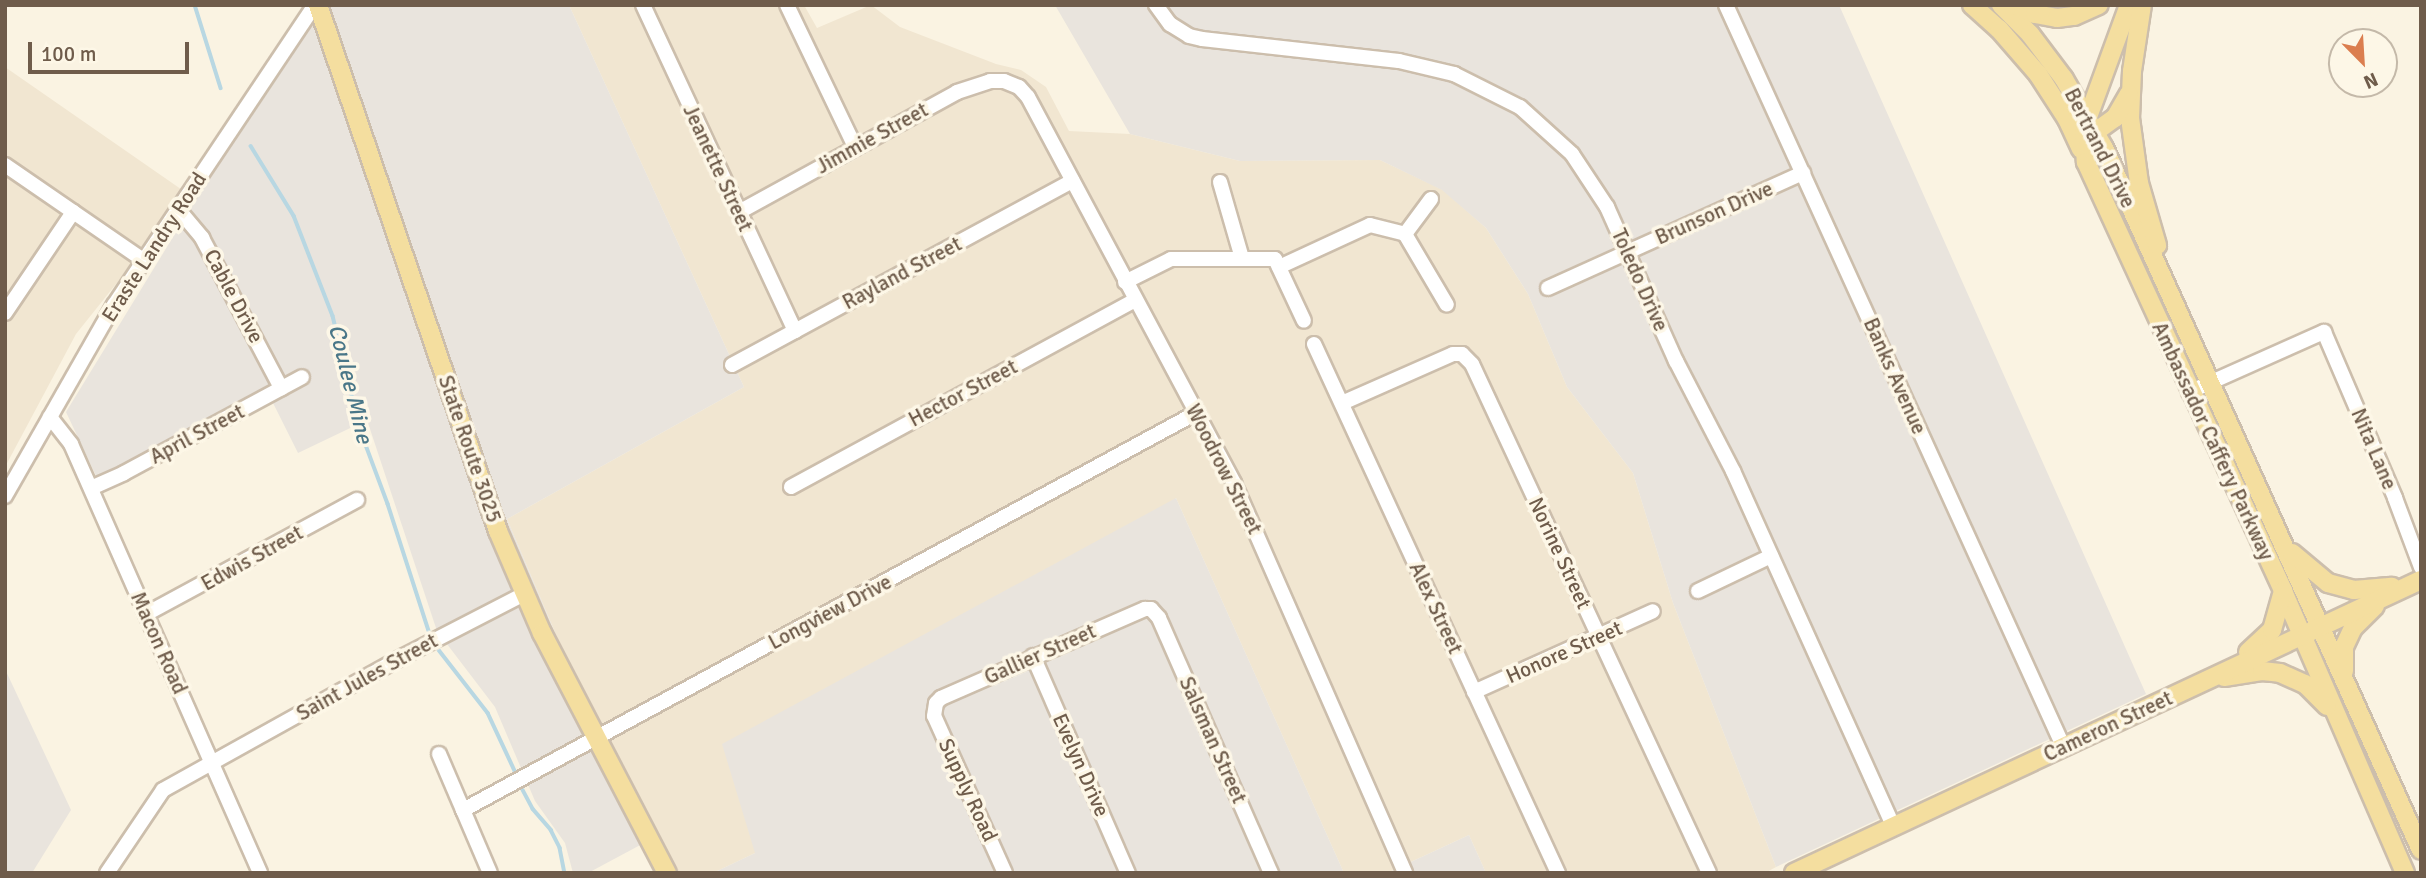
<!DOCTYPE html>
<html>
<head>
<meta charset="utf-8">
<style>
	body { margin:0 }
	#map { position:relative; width:2426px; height:878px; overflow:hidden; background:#faf3e2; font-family:Signika,sans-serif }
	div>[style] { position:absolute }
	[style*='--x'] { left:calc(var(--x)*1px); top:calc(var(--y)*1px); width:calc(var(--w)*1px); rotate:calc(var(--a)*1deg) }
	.residential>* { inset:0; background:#f1e6d1 }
	.industrial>* { inset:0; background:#e9e4dd }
	.stream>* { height:3.5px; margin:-1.75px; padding:0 1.75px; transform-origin:1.75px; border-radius:1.75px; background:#b8d7e2 }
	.roads { filter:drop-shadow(2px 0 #ccbeac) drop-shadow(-2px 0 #ccbeac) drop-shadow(0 2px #ccbeac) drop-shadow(0 -2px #ccbeac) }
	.minor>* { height:14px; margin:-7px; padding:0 7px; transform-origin:7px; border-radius:7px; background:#fff }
	.major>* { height:18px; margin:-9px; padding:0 9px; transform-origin:9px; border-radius:9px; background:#f4de9f }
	span { translate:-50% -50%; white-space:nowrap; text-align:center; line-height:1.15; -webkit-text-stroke:7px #fdf7e7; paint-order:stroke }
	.street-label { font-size:21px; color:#6f5c4b }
	.water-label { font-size:23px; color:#4a7788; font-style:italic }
	.frame { position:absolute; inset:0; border:7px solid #6f5c4b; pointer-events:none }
	.north { position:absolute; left:2328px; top:28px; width:70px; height:70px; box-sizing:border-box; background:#fdf7e7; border:2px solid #c4b9a9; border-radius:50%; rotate:156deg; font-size:19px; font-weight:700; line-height:28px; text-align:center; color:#6f5c4b }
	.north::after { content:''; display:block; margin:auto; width:24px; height:32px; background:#db7e4f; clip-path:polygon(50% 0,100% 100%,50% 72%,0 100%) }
	.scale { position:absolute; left:28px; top:42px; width:161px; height:32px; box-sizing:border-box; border:4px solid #6f5c4b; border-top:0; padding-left:9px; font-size:21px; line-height:24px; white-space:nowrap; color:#6f5c4b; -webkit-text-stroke:5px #fdf7e7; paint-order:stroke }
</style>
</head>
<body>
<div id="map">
	<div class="residential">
		<i style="clip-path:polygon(569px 5px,804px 5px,817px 28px,871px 5px,900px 27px,996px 64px,1021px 70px,1046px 87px,1069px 131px,1130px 134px,1240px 161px,1380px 160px,1443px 190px,1486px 228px,1528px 294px,1567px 387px,1633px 473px,1673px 603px,1776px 867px,1765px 873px,1486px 873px,1469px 835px,1387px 873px,1344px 873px,1176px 498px,755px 853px,713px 873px,676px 873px,644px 843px,507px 519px,744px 387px)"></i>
		<i style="clip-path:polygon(5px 67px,188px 194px,76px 334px,5px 467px)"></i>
	</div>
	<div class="industrial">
		<i style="clip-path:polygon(315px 5px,569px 5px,744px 387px,507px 519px,644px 843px,588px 873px,573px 873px,565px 843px,535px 801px,495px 707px,437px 631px,367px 420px,298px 453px,266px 389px,97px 478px,66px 412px)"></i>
		<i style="clip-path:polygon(1055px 5px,1839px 5px,2146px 694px,1776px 867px,1673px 603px,1633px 473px,1567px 387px,1528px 294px,1486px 228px,1442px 190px,1380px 160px,1240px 161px,1130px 134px)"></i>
		<i style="clip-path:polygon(1176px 498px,1344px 873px,713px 873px,755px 853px,722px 744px)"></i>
		<i style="clip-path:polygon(5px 669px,71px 810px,32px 873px,5px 873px)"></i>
		<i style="clip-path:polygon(1469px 835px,1486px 873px,1387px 873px)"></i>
	</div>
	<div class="stream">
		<i style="--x:195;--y:5;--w:87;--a:72.6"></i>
		<i style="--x:251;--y:146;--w:82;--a:58.4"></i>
		<i style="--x:294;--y:216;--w:107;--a:68.7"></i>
		<i style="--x:333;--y:316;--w:116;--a:76.6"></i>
		<i style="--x:360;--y:429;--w:80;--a:69.5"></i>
		<i style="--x:388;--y:504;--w:133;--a:72.1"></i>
		<i style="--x:439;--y:650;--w:80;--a:52.1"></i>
		<i style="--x:488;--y:713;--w:64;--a:65"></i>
		<i style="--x:523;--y:790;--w:21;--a:62"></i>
		<i style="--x:533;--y:809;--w:28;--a:49"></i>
		<i style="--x:551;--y:830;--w:20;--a:63"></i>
		<i style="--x:560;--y:848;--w:25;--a:79"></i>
	</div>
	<div class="roads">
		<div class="minor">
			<i style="--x:643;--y:5;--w:360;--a:65"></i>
			<i style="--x:787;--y:5;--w:157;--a:64.4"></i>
			<i style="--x:1156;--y:5;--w:24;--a:54"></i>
			<i style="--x:1170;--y:24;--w:22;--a:32"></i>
			<i style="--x:1189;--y:36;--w:13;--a:13"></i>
			<i style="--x:1202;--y:39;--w:198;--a:6.4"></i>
			<i style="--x:1399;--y:61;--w:57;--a:13.3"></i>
			<i style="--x:1454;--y:74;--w:74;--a:26.6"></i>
			<i style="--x:1520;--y:107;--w:70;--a:42.1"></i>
			<i style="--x:1572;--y:154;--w:64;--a:56.6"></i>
			<i style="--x:1607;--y:207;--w:169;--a:65.9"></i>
			<i style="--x:1676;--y:361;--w:124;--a:62.6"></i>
			<i style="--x:1733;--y:471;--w:389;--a:65.7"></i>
			<i style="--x:1726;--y:5;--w:816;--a:65.54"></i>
			<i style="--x:5;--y:165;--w:168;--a:34.5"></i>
			<i style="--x:1220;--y:182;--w:79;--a:73.9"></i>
			<i style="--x:1431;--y:199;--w:44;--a:126.6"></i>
			<i style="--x:1405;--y:234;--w:82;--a:59.4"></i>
			<i style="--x:178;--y:209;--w:38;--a:50"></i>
			<i style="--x:202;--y:238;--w:170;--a:62.2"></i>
			<i style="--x:739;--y:212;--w:249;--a:-28.8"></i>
			<i style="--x:957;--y:92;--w:35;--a:-18"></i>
			<i style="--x:990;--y:81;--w:14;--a:0"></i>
			<i style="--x:1004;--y:81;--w:16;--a:22"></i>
			<i style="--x:1019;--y:87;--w:13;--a:48"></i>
			<i style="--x:1028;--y:97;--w:438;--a:61.9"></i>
			<i style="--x:1234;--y:483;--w:426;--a:66.3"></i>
			<i style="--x:1279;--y:267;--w:100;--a:-24.8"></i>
			<i style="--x:1370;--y:225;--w:36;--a:14"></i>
			<i style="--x:1125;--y:282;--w:51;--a:-26.6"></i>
			<i style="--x:1171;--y:259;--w:104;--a:0"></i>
			<i style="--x:1275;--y:259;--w:68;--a:64.9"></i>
			<i style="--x:1548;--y:288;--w:280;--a:-24.3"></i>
			<i style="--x:5;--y:313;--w:122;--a:-56"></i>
			<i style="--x:1314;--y:344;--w:583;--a:65.24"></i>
			<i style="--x:732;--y:365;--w:387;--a:-28.4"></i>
			<i style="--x:2189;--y:392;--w:148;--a:-24"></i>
			<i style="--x:2324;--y:332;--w:181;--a:66.8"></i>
			<i style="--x:2395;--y:498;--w:74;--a:69.4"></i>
			<i style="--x:1342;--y:403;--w:121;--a:-23.8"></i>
			<i style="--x:1453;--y:354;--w:9;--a:0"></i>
			<i style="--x:1462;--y:354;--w:14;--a:45"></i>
			<i style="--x:1472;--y:364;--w:561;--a:65.03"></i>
			<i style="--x:50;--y:417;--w:34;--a:52"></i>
			<i style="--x:71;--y:444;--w:469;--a:66.2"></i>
			<i style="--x:791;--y:487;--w:392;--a:-28.5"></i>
			<i style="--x:91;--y:488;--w:36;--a:-24"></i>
			<i style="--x:124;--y:473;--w:202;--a:-28.3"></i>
			<i style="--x:5;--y:496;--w:220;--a:-60.3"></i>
			<i style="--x:114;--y:305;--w:361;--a:-56.2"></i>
			<i style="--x:1698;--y:591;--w:81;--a:-25.6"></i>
			<i style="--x:146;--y:614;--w:240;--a:-28.4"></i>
			<i style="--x:1033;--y:656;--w:237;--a:66.4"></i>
			<i style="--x:1474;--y:692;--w:196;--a:-24.3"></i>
			<i style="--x:439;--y:754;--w:129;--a:66.8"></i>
			<i style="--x:463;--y:810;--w:834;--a:-28.44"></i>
			<i style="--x:107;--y:873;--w:100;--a:-56"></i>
			<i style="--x:163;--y:790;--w:274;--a:-29.1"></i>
			<i style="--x:402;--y:657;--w:137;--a:-27.3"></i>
			<i style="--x:1005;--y:873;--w:172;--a:-114.3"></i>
			<i style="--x:934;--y:716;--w:13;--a:-81"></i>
			<i style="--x:936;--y:703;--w:7;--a:-45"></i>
			<i style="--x:941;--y:698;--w:223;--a:-23.6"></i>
			<i style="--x:1145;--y:609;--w:6;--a:0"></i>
			<i style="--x:1151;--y:609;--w:12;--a:48"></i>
			<i style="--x:1159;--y:618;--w:279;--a:66.3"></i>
		</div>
		<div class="major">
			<i style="--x:318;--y:5;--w:556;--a:71.11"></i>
			<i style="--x:498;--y:531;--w:111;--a:66.7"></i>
			<i style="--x:542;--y:633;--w:271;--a:62.5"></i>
			<i style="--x:1972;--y:5;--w:36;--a:42"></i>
			<i style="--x:1999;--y:29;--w:60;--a:49.1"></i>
			<i style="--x:2038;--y:74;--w:54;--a:57.2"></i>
			<i style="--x:2067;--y:119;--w:33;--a:65"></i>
			<i style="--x:2001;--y:5;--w:41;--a:45"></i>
			<i style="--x:2030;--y:34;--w:56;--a:52.9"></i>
			<i style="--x:2064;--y:79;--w:80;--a:59.9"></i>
			<i style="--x:2104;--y:148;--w:770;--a:65.7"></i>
			<i style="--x:2015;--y:5;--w:22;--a:24"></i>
			<i style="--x:2035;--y:14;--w:22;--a:10"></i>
			<i style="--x:2057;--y:18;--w:17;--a:-7"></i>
			<i style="--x:2074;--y:16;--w:27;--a:-24"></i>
			<i style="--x:2129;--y:5;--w:131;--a:110.1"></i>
			<i style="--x:2084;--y:128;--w:34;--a:87"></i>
			<i style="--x:2086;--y:162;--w:472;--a:65.3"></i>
			<i style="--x:2283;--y:591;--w:307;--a:66.6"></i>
			<i style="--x:2142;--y:5;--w:67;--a:98.6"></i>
			<i style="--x:2132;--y:71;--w:47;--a:92.4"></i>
			<i style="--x:2130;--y:118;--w:66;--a:82.1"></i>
			<i style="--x:2139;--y:183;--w:65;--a:73.8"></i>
			<i style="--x:2087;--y:138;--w:34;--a:-36"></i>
			<i style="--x:2115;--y:118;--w:28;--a:-60"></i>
			<i style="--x:2292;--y:553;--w:47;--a:39.8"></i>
			<i style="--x:2328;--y:583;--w:27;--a:15"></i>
			<i style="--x:2354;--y:590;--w:38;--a:-5"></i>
			<i style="--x:2248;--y:652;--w:33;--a:-43"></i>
			<i style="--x:2272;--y:630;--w:41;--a:-74.2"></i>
			<i style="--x:2344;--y:671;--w:24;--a:-90"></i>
			<i style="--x:2344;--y:647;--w:21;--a:-65"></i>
			<i style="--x:2353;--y:628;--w:31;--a:-45"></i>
			<i style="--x:2224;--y:677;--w:38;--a:-9"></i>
			<i style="--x:2262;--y:671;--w:18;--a:6"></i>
			<i style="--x:2280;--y:673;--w:27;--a:24"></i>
			<i style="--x:2305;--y:684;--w:31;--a:45"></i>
			<i style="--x:1794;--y:873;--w:692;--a:-25.05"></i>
		</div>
	</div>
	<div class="street-label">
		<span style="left:872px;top:138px;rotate:-29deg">Jimmie Street</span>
		<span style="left:2100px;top:148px;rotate:63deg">Bertrand Drive</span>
		<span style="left:718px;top:168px;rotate:65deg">Jeanette Street</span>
		<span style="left:1714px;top:213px;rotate:-24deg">Brunson Drive</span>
		<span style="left:154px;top:247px;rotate:-57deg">Eraste Landry Road</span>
		<span style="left:902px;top:273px;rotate:-28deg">Rayland Street</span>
		<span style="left:1640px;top:280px;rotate:66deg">Toledo Drive</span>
		<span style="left:234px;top:296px;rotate:62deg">Cable Drive</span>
		<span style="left:1895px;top:376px;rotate:66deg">Banks Avenue</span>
		<span style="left:963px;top:393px;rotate:-28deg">Hector Street</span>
		<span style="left:197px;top:434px;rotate:-28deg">April Street</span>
		<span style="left:2213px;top:441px;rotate:65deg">Ambassador Caffery Parkway</span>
		<span style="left:470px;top:449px;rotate:71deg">State Route 3025</span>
		<span style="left:2374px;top:449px;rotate:67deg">Nita Lane</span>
		<span style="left:1224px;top:469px;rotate:63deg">Woodrow Street</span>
		<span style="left:1560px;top:553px;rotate:65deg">Norine Street</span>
		<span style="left:252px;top:558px;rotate:-29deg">Edwis Street</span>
		<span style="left:1436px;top:608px;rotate:65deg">Alex Street</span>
		<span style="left:830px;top:612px;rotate:-28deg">Longview Drive</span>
		<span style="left:159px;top:643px;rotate:66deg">Macon Road</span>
		<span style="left:1564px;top:652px;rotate:-24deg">Honore Street</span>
		<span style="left:1040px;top:654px;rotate:-24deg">Gallier Street</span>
		<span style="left:367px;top:677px;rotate:-29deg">Saint Jules Street</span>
		<span style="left:2108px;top:726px;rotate:-25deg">Cameron Street</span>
		<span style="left:1213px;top:740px;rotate:66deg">Salsman Street</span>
		<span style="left:1081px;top:765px;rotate:66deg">Evelyn Drive</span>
		<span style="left:968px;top:790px;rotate:65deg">Supply Road</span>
	</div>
	<div class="water-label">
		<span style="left:350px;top:384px;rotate:76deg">Coulee Mine</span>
	</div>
	<div class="frame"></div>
	<div class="north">N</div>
	<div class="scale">100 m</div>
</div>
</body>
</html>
